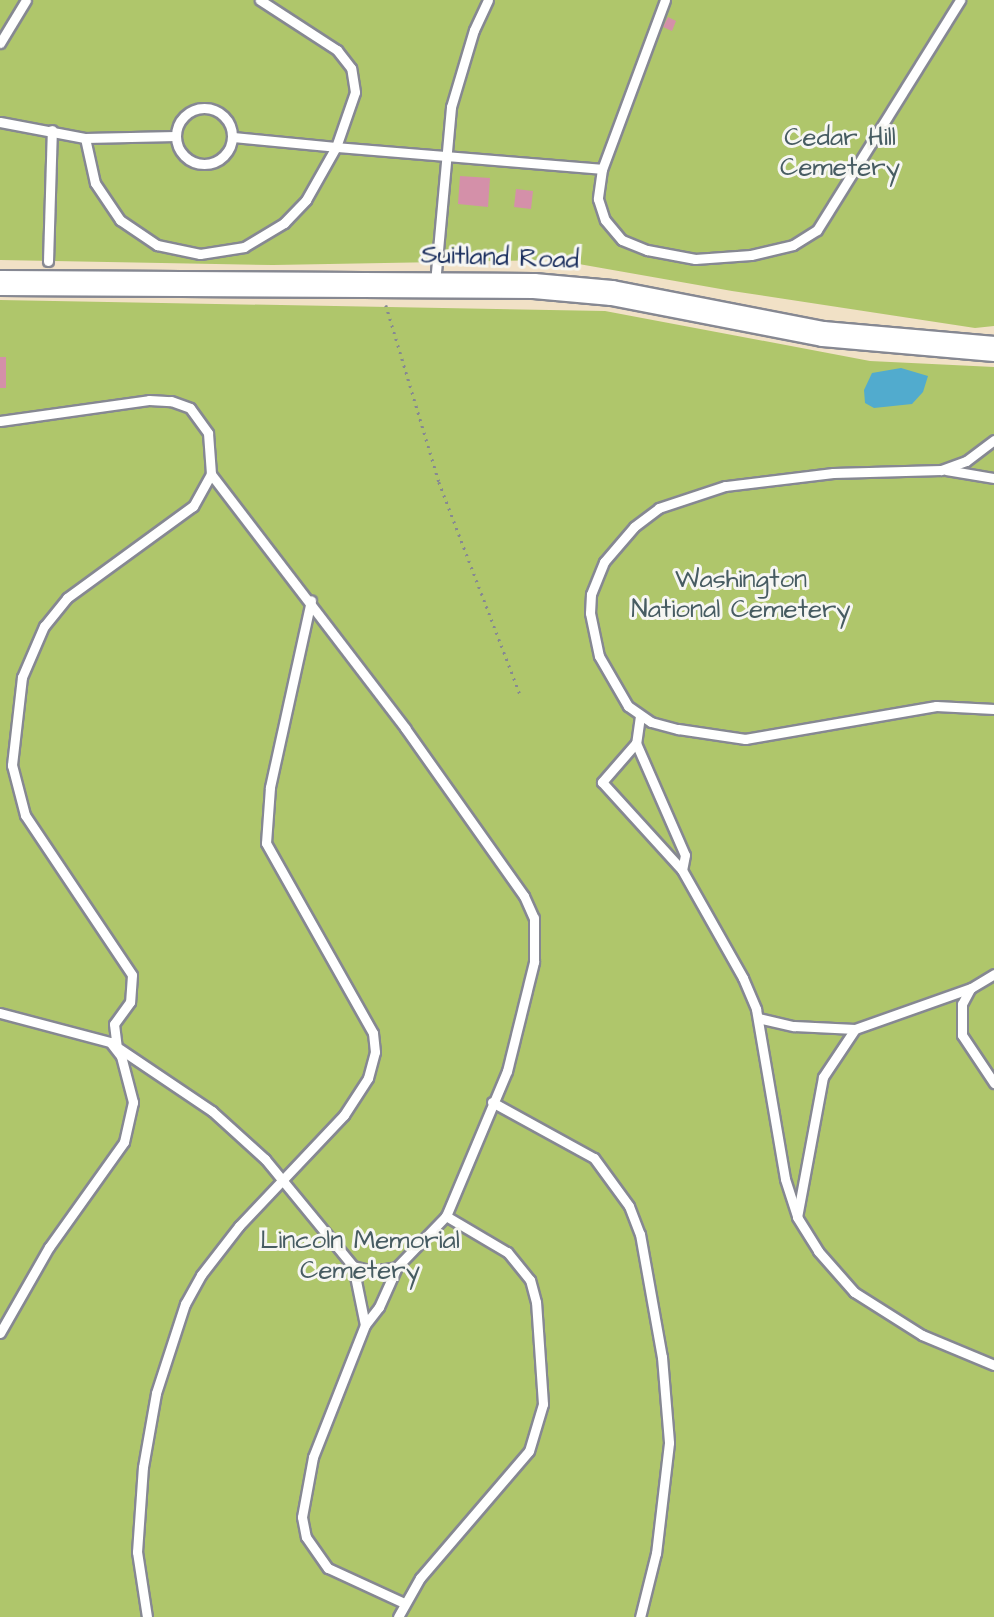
<!DOCTYPE html>
<html>
<head>
<meta charset="utf-8">
<style>
	body { margin:0 }
	#map { position:relative; width:994px; height:1617px; overflow:hidden; background:#f1e1c6; font-family:"Architects Daughter",sans-serif }
	div>[style] { position:absolute }
	[style*='--x'] { left:calc(var(--x)*1px); top:calc(var(--y)*1px); width:calc(var(--w)*1px); rotate:calc(var(--a)*1deg) }
	.green>* { inset:0; background:#afc66b }
	.water>* { inset:0; background:#51abce }
	.building>* { inset:0; background:#d490a9 }
	.path>* { height:2.5px; margin-top:-1.25px; transform-origin:0; background:repeating-linear-gradient(90deg,#868892 0 2px,transparent 0 7px) }
	.roads { filter:drop-shadow(2px 0 #868892) drop-shadow(-2px 0 #868892) drop-shadow(0 2px #868892) drop-shadow(0 -2px #868892) }
	.lane>* { height:9px; margin:-4.5px; padding:0 4.5px; transform-origin:4.5px; border-radius:4.5px; background:#fff }
	.lane>.ring { margin:-4.5px; padding:0; box-sizing:content-box; background:none; border:9px solid #fff; border-radius:50% }
	.secondary>* { height:24px; margin:-12px; padding:0 12px; transform-origin:12px; border-radius:12px; background:#fff }
	span { translate:-50% -50%; white-space:nowrap; text-align:center; line-height:1.15; -webkit-text-stroke:6px #f6f6f2; paint-order:stroke }
	.park-label { font-size:26px; color:#475c62 }
	.street-label { font-size:26px; color:#1b2f5e }
</style>
</head>
<body>
<div id="map">
	<div class="green">
		<i style="clip-path:polygon(0 0,994px 0,994px 326px,975px 328px,732px 291px,556px 260px,273px 265px,0 260px)"></i>
		<i style="clip-path:polygon(0 300px,605px 311px,870px 361px,994px 367px,994px 1617px,0 1617px)"></i>
	</div>
	<div class="water">
		<i style="clip-path:polygon(901px 368px,928px 376px,923px 392px,912px 404px,874px 408px,865px 403px,864px 390px,872px 373px)"></i>
	</div>
	<div class="building">
		<i style="clip-path:polygon(668px 17px,676px 21px,672px 31px,663px 27px)"></i>
		<i style="clip-path:polygon(460px 176px,490px 178px,488px 207px,458px 204px)"></i>
		<i style="clip-path:polygon(516px 189px,533px 191px,531px 209px,514px 207px)"></i>
		<i style="clip-path:polygon(0 357px,6px 357px,6px 388px,0 388px)"></i>
	</div>
	<div class="path">
		<i style="--x:386;--y:305;--w:185;--a:73.3"></i>
		<i style="--x:439;--y:482;--w:230;--a:69.1"></i>
	</div>
	<div class="roads">
		<div class="lane">
			<i style="--x:665;--y:0;--w:180;--a:110.4"></i>
			<i style="--x:602;--y:169;--w:30;--a:98"></i>
			<i style="--x:598;--y:199;--w:22;--a:72"></i>
			<i style="--x:605;--y:220;--w:26;--a:50"></i>
			<i style="--x:622;--y:240;--w:27;--a:22"></i>
			<i style="--x:647;--y:250;--w:49;--a:10.6"></i>
			<i style="--x:695;--y:259;--w:56;--a:-4.1"></i>
			<i style="--x:751;--y:255;--w:43;--a:-13.4"></i>
			<i style="--x:793;--y:245;--w:28;--a:-32"></i>
			<i style="--x:817;--y:230;--w:271;--a:-58.1"></i>
			<i style="--x:0;--y:43;--w:50;--a:-58.8"></i>
			<i class="ring" style="left:176px;top:108px;width:47px;height:47px"></i>
			<i style="--x:0;--y:122;--w:86;--a:10.7"></i>
			<i style="--x:85;--y:138;--w:91;--a:-1.3"></i>
			<i style="--x:233;--y:137;--w:103;--a:5.5"></i>
			<i style="--x:336;--y:147;--w:58;--a:-70.9"></i>
			<i style="--x:355;--y:92;--w:24;--a:-99"></i>
			<i style="--x:351;--y:68;--w:23;--a:-128"></i>
			<i style="--x:337;--y:50;--w:92;--a:-147"></i>
			<i style="--x:85;--y:138;--w:46;--a:77.5"></i>
			<i style="--x:95;--y:183;--w:45;--a:56"></i>
			<i style="--x:120;--y:220;--w:45;--a:34"></i>
			<i style="--x:157;--y:245;--w:44;--a:11.8"></i>
			<i style="--x:200;--y:254;--w:45;--a:-9"></i>
			<i style="--x:244;--y:247;--w:47;--a:-31"></i>
			<i style="--x:284;--y:223;--w:32;--a:-46"></i>
			<i style="--x:306;--y:200;--w:61;--a:-60.5"></i>
			<i style="--x:336;--y:147;--w:267;--a:4.7"></i>
			<i style="--x:48;--y:261;--w:131;--a:-88.3"></i>
			<i style="--x:435;--y:283;--w:177;--a:-84.8"></i>
			<i style="--x:451;--y:107;--w:80;--a:-73.4"></i>
			<i style="--x:474;--y:30;--w:33;--a:-65"></i>
			<i style="--x:0;--y:421;--w:150;--a:-8"></i>
			<i style="--x:149;--y:400;--w:22;--a:3"></i>
			<i style="--x:171;--y:401;--w:20;--a:20"></i>
			<i style="--x:190;--y:408;--w:31;--a:54"></i>
			<i style="--x:208;--y:433;--w:41;--a:85.8"></i>
			<i style="--x:211;--y:474;--w:37;--a:119"></i>
			<i style="--x:193;--y:506;--w:156;--a:143.9"></i>
			<i style="--x:67;--y:598;--w:36;--a:129"></i>
			<i style="--x:44;--y:626;--w:56;--a:113.3"></i>
			<i style="--x:22;--y:677;--w:89;--a:96.5"></i>
			<i style="--x:12;--y:765;--w:52;--a:75.4"></i>
			<i style="--x:25;--y:815;--w:192;--a:56.2"></i>
			<i style="--x:132;--y:975;--w:27;--a:94"></i>
			<i style="--x:130;--y:1002;--w:27;--a:126"></i>
			<i style="--x:114;--y:1024;--w:23;--a:83"></i>
			<i style="--x:117;--y:1047;--w:115;--a:34"></i>
			<i style="--x:212;--y:1111;--w:72;--a:42.2"></i>
			<i style="--x:265;--y:1159;--w:139;--a:50.6"></i>
			<i style="--x:353;--y:1266;--w:60;--a:78.5"></i>
			<i style="--x:365;--y:1325;--w:142;--a:111.5"></i>
			<i style="--x:313;--y:1457;--w:61;--a:100.4"></i>
			<i style="--x:302;--y:1517;--w:20;--a:79"></i>
			<i style="--x:306;--y:1537;--w:38;--a:55"></i>
			<i style="--x:328;--y:1568;--w:84;--a:24.7"></i>
			<i style="--x:994;--y:440;--w:35;--a:143"></i>
			<i style="--x:966;--y:461;--w:27;--a:160"></i>
			<i style="--x:941;--y:470;--w:108;--a:178.4"></i>
			<i style="--x:833;--y:473;--w:109;--a:173.1"></i>
			<i style="--x:725;--y:486;--w:70;--a:161.6"></i>
			<i style="--x:659;--y:508;--w:31;--a:143"></i>
			<i style="--x:634;--y:527;--w:46;--a:130.6"></i>
			<i style="--x:604;--y:562;--w:35;--a:112"></i>
			<i style="--x:591;--y:594;--w:19;--a:93"></i>
			<i style="--x:590;--y:613;--w:44;--a:78.2"></i>
			<i style="--x:599;--y:656;--w:58;--a:59.9"></i>
			<i style="--x:628;--y:706;--w:28;--a:35"></i>
			<i style="--x:651;--y:722;--w:28;--a:15"></i>
			<i style="--x:678;--y:729;--w:68;--a:8.5"></i>
			<i style="--x:745;--y:739;--w:194;--a:-9.8"></i>
			<i style="--x:936;--y:706;--w:58;--a:3"></i>
			<i style="--x:946;--y:470;--w:49;--a:9.5"></i>
			<i style="--x:211;--y:474;--w:320;--a:52.6"></i>
			<i style="--x:405;--y:728;--w:206;--a:54.7"></i>
			<i style="--x:524;--y:896;--w:24;--a:66"></i>
			<i style="--x:534;--y:918;--w:44;--a:90"></i>
			<i style="--x:534;--y:962;--w:112;--a:103.9"></i>
			<i style="--x:507;--y:1071;--w:157;--a:112.8"></i>
			<i style="--x:446;--y:1216;--w:71;--a:133.9"></i>
			<i style="--x:397;--y:1267;--w:44;--a:114.2"></i>
			<i style="--x:379;--y:1307;--w:23;--a:128"></i>
			<i style="--x:640;--y:716;--w:27;--a:98"></i>
			<i style="--x:636;--y:743;--w:52;--a:131.1"></i>
			<i style="--x:602;--y:782;--w:119;--a:47.7"></i>
			<i style="--x:682;--y:870;--w:124;--a:60.5"></i>
			<i style="--x:743;--y:978;--w:34;--a:67"></i>
			<i style="--x:756;--y:1009;--w:172;--a:80.3"></i>
			<i style="--x:785;--y:1179;--w:40;--a:72"></i>
			<i style="--x:636;--y:743;--w:122;--a:66.4"></i>
			<i style="--x:685;--y:855;--w:15;--a:101"></i>
			<i style="--x:970;--y:989;--w:17;--a:118"></i>
			<i style="--x:962;--y:1004;--w:31;--a:90"></i>
			<i style="--x:962;--y:1035;--w:58;--a:56.3"></i>
			<i style="--x:0;--y:1013;--w:114;--a:14.8"></i>
			<i style="--x:110;--y:1042;--w:18;--a:52"></i>
			<i style="--x:121;--y:1056;--w:48;--a:75.4"></i>
			<i style="--x:133;--y:1102;--w:41;--a:102.7"></i>
			<i style="--x:124;--y:1142;--w:129;--a:125.5"></i>
			<i style="--x:49;--y:1247;--w:99;--a:119.7"></i>
			<i style="--x:758;--y:1018;--w:37;--a:13"></i>
			<i style="--x:794;--y:1026;--w:61;--a:2.8"></i>
			<i style="--x:855;--y:1029;--w:123;--a:-19.5"></i>
			<i style="--x:971;--y:988;--w:27;--a:-31"></i>
			<i style="--x:855;--y:1029;--w:58;--a:123.7"></i>
			<i style="--x:823;--y:1077;--w:142;--a:100.5"></i>
			<i style="--x:797;--y:1217;--w:40;--a:58"></i>
			<i style="--x:818;--y:1251;--w:55;--a:48.7"></i>
			<i style="--x:854;--y:1292;--w:80;--a:32.3"></i>
			<i style="--x:922;--y:1335;--w:78;--a:22.6"></i>
			<i style="--x:492;--y:1102;--w:116;--a:28.8"></i>
			<i style="--x:594;--y:1158;--w:59;--a:53.9"></i>
			<i style="--x:629;--y:1206;--w:30;--a:69"></i>
			<i style="--x:640;--y:1234;--w:125;--a:79.9"></i>
			<i style="--x:662;--y:1357;--w:86;--a:85.3"></i>
			<i style="--x:669;--y:1443;--w:111;--a:96.7"></i>
			<i style="--x:656;--y:1553;--w:66;--a:104"></i>
			<i style="--x:353;--y:1266;--w:20;--a:15"></i>
			<i style="--x:372;--y:1271;--w:25;--a:-9"></i>
			<i style="--x:147;--y:1617;--w:66;--a:-98.7"></i>
			<i style="--x:137;--y:1552;--w:85;--a:-86"></i>
			<i style="--x:143;--y:1467;--w:75;--a:-80"></i>
			<i style="--x:156;--y:1393;--w:94;--a:-72"></i>
			<i style="--x:185;--y:1304;--w:33;--a:-61"></i>
			<i style="--x:201;--y:1275;--w:62;--a:-52.2"></i>
			<i style="--x:239;--y:1226;--w:153;--a:-46.6"></i>
			<i style="--x:344;--y:1115;--w:44;--a:-57"></i>
			<i style="--x:368;--y:1078;--w:27;--a:-75"></i>
			<i style="--x:375;--y:1052;--w:19;--a:-96"></i>
			<i style="--x:373;--y:1033;--w:218;--a:-119.4"></i>
			<i style="--x:266;--y:843;--w:56;--a:-85.9"></i>
			<i style="--x:270;--y:787;--w:191;--a:-77.6"></i>
			<i style="--x:398;--y:1617;--w:45;--a:-60.6"></i>
			<i style="--x:420;--y:1578;--w:167;--a:-49.4"></i>
			<i style="--x:529;--y:1451;--w:49;--a:-73.4"></i>
			<i style="--x:543;--y:1404;--w:102;--a:-93.9"></i>
			<i style="--x:536;--y:1302;--w:23;--a:-105"></i>
			<i style="--x:530;--y:1280;--w:36;--a:-129"></i>
			<i style="--x:507;--y:1252;--w:71;--a:-149.5"></i>
		</div>
		<div class="secondary">
			<i style="--x:0;--y:283;--w:534;--a:0.32"></i>
			<i style="--x:534;--y:286;--w:78;--a:5.1"></i>
			<i style="--x:612;--y:293;--w:215;--a:11"></i>
			<i style="--x:823;--y:334;--w:172;--a:5"></i>
		</div>
	</div>
	<div class="park-label">
		<span style="left:840px;top:153px">Cedar Hill<br>Cemetery</span>
		<span style="left:741px;top:595px">Washington<br>National Cemetery</span>
		<span style="left:360px;top:1256px">Lincoln Memorial<br>Cemetery</span>
	</div>
	<div class="street-label">
		<span style="left:500px;top:258px;rotate:2deg">Suitland Road</span>
	</div>
</div>
</body>
</html>
